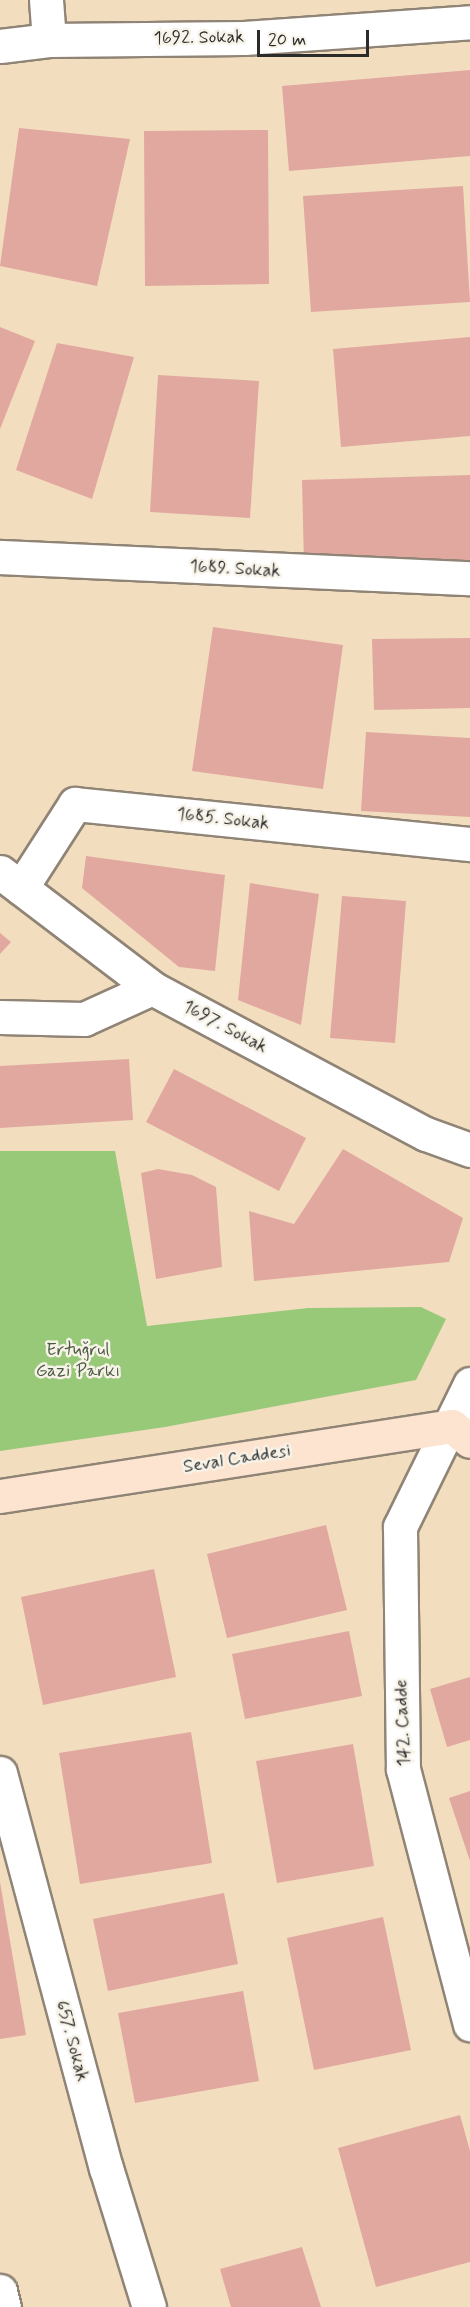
<!DOCTYPE html>
<html>
<head>
<meta charset="utf-8">
<style>
	body { margin:0 }
	#map { position:relative; width:470px; height:2307px; overflow:hidden; background:#f3ddbf; font-family:Mynerve,sans-serif }
	div>[style] { position:absolute }
	[style*='--x'] { left:calc(var(--x)*1px); top:calc(var(--y)*1px); width:calc(var(--w)*1px); rotate:calc(var(--a)*1deg) }
	.green>* { inset:0; background:#97c979 }
	.building>* { inset:0; background:#e1a8a0 }
	.roads { filter:drop-shadow(2px 0 #8f8475) drop-shadow(-2px 0 #8f8475) drop-shadow(0 2px #8f8475) drop-shadow(0 -2px #8f8475) }
	.minor>* { height:33px; margin:-16.5px; padding:0 16.5px; transform-origin:16.5px; border-radius:16.5px; background:#fff }
	.tertiary>* { height:33px; margin:-16.5px; padding:0 16.5px; transform-origin:16.5px; border-radius:16.5px; background:#fff }
	.secondary>* { height:33px; margin:-16.5px; padding:0 16.5px; transform-origin:16.5px; border-radius:16.5px; background:#fde4d0 }
	span { translate:-50% -50%; white-space:nowrap; text-align:center; line-height:1.15; -webkit-text-stroke:5px #f7f3e8; paint-order:stroke }
	.street-label { font-size:18px; color:#2b2b2b }
	.park-label { font-size:18px; color:#4b5a42 }
	.scale { position:absolute; left:257px; top:30px; width:112px; height:27px; box-sizing:border-box; border:3px solid #2b2b2b; border-top:0; padding-left:8px; font-size:18px; line-height:21px; white-space:nowrap; color:#2b2b2b; -webkit-text-stroke:4px #f7f3e8; paint-order:stroke }
</style>
</head>
<body>
<div id="map">
	<div class="green">
		<i style="clip-path:polygon(0 1151px,115px 1151px,147px 1326px,308px 1308px,421px 1307px,446px 1319px,416px 1380px,165px 1427px,0 1451px)"></i>
	</div>
	<div class="building">
		<i style="clip-path:polygon(470px 70px,470px 156px,289px 171px,282px 86px)"></i>
		<i style="clip-path:polygon(19px 128px,130px 139px,97px 286px,0 266px)"></i>
		<i style="clip-path:polygon(268px 130px,269px 284px,145px 286px,144px 131px)"></i>
		<i style="clip-path:polygon(463px 186px,470px 302px,311px 312px,303px 196px)"></i>
		<i style="clip-path:polygon(0 327px,35px 341px,0 429px)"></i>
		<i style="clip-path:polygon(470px 337px,470px 436px,341px 447px,333px 349px)"></i>
		<i style="clip-path:polygon(57px 343px,134px 357px,92px 499px,16px 470px)"></i>
		<i style="clip-path:polygon(158px 375px,259px 381px,250px 518px,150px 512px)"></i>
		<i style="clip-path:polygon(470px 475px,470px 560px,304px 564px,302px 480px)"></i>
		<i style="clip-path:polygon(213px 627px,343px 645px,323px 789px,192px 771px)"></i>
		<i style="clip-path:polygon(470px 638px,470px 708px,374px 710px,372px 639px)"></i>
		<i style="clip-path:polygon(366px 732px,470px 738px,470px 817px,361px 811px)"></i>
		<i style="clip-path:polygon(86px 856px,225px 875px,215px 971px,179px 967px,82px 888px)"></i>
		<i style="clip-path:polygon(250px 883px,319px 894px,301px 1025px,238px 1000px)"></i>
		<i style="clip-path:polygon(342px 896px,406px 901px,395px 1043px,330px 1038px)"></i>
		<i style="clip-path:polygon(0 933px,11px 942px,0 954px)"></i>
		<i style="clip-path:polygon(129px 1059px,133px 1120px,0 1128px,0 1066px)"></i>
		<i style="clip-path:polygon(174px 1069px,306px 1138px,279px 1191px,146px 1122px)"></i>
		<i style="clip-path:polygon(343px 1149px,463px 1218px,449px 1262px,254px 1281px,249px 1211px,294px 1224px)"></i>
		<i style="clip-path:polygon(158px 1169px,192px 1175px,216px 1187px,222px 1267px,156px 1279px,141px 1173px)"></i>
		<i style="clip-path:polygon(326px 1525px,347px 1610px,227px 1638px,207px 1554px)"></i>
		<i style="clip-path:polygon(154px 1569px,176px 1677px,43px 1705px,21px 1597px)"></i>
		<i style="clip-path:polygon(349px 1631px,362px 1696px,245px 1719px,232px 1654px)"></i>
		<i style="clip-path:polygon(470px 1677px,470px 1740px,447px 1747px,430px 1689px)"></i>
		<i style="clip-path:polygon(191px 1732px,212px 1863px,80px 1884px,59px 1753px)"></i>
		<i style="clip-path:polygon(353px 1744px,374px 1866px,277px 1883px,256px 1761px)"></i>
		<i style="clip-path:polygon(470px 1791px,470px 1861px,449px 1798px)"></i>
		<i style="clip-path:polygon(0 1882px,26px 2035px,0 2039px)"></i>
		<i style="clip-path:polygon(224px 1893px,238px 1964px,108px 1991px,93px 1919px)"></i>
		<i style="clip-path:polygon(383px 1917px,411px 2050px,314px 2070px,287px 1938px)"></i>
		<i style="clip-path:polygon(243px 1991px,259px 2081px,135px 2103px,118px 2013px)"></i>
		<i style="clip-path:polygon(460px 2115px,470px 2151px,470px 2262px,376px 2287px,338px 2148px)"></i>
		<i style="clip-path:polygon(302px 2247px,321px 2307px,231px 2307px,220px 2269px)"></i>
	</div>
	<div class="roads">
		<div class="minor">
			<i style="--x:46;--y:0;--w:40;--a:85.7"></i>
			<i style="--x:0;--y:46;--w:49;--a:-7"></i>
			<i style="--x:49;--y:40;--w:195;--a:-0.6"></i>
			<i style="--x:244;--y:38;--w:227;--a:-4"></i>
			<i style="--x:0;--y:557;--w:470;--a:2.6"></i>
			<i style="--x:0;--y:872;--w:191;--a:37.3"></i>
			<i style="--x:152;--y:988;--w:310;--a:28.1"></i>
			<i style="--x:426;--y:1134;--w:47;--a:20"></i>
			<i style="--x:21;--y:888;--w:100;--a:-57.3"></i>
			<i style="--x:75;--y:804;--w:397;--a:5.8"></i>
			<i style="--x:0;--y:1017;--w:84;--a:1.4"></i>
			<i style="--x:84;--y:1019;--w:75;--a:-24.5"></i>
			<i style="--x:0;--y:1773;--w:409;--a:75"></i>
			<i style="--x:106;--y:2168;--w:145;--a:72.8"></i>
			<i style="--x:0;--y:2291;--w:16;--a:76"></i>
		</div>
		<div class="tertiary">
			<i style="--x:470;--y:1384;--w:159;--a:116.1"></i>
			<i style="--x:400;--y:1527;--w:242;--a:89.3"></i>
			<i style="--x:403;--y:1769;--w:264;--a:75.3"></i>
		</div>
		<div class="secondary">
			<i style="--x:0;--y:1496;--w:457;--a:-8.8"></i>
			<i style="--x:452;--y:1426;--w:23;--a:40"></i>
		</div>
	</div>
	<div class="street-label">
		<span style="left:199px;top:38px;rotate:-1deg">1692. Sokak</span>
		<span style="left:235px;top:569px;rotate:3deg">1689. Sokak</span>
		<span style="left:223px;top:819px;rotate:6deg">1685. Sokak</span>
		<span style="left:225px;top:1027px;rotate:28deg">1697. Sokak</span>
		<span style="left:237px;top:1459px;rotate:-9deg">Seval Caddesi</span>
		<span style="left:403px;top:1723px;rotate:-92deg">142. Cadde</span>
		<span style="left:72px;top:2041px;rotate:75deg">657. Sokak</span>
	</div>
	<div class="park-label">
		<span style="left:78px;top:1361px">Ertuğrul<br>Gazi Parkı</span>
	</div>
	<div class="scale">20 m</div>
</div>
</body>
</html>
